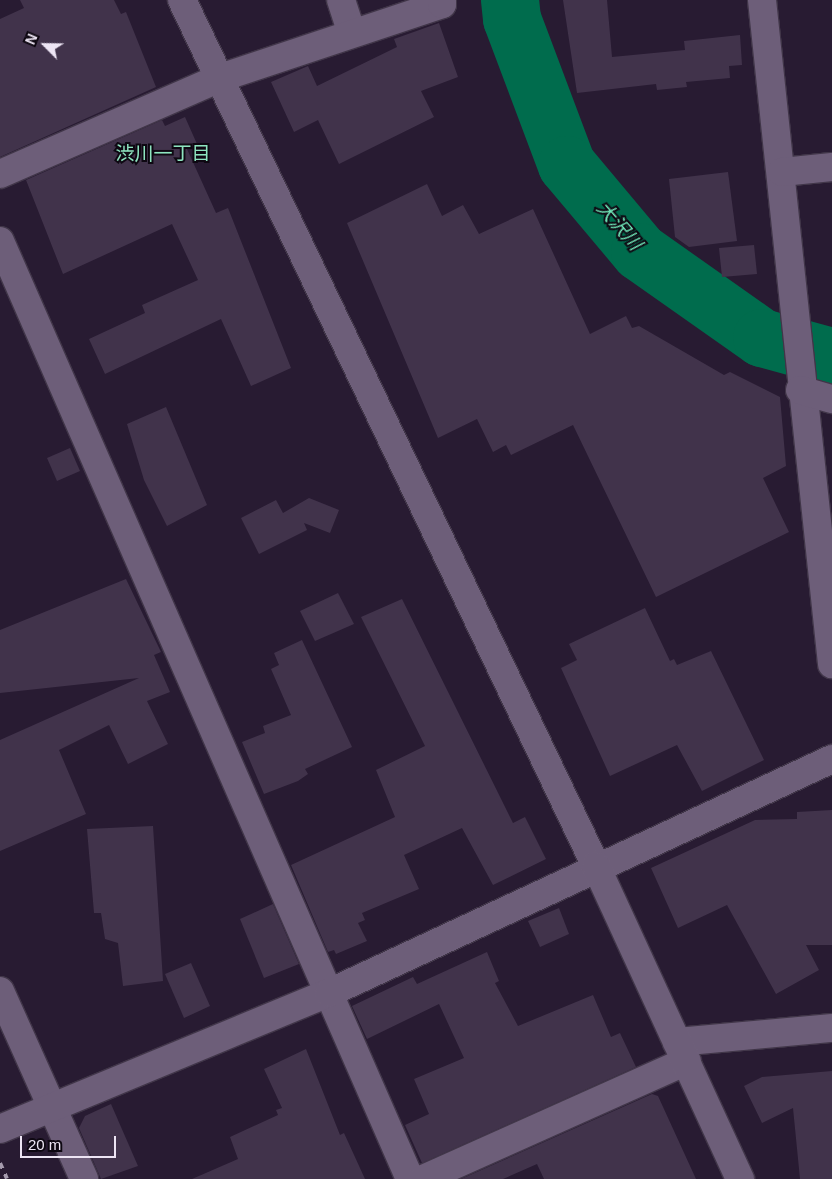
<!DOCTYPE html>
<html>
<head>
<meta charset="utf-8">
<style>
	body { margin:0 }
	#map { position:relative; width:832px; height:1179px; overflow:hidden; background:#281b32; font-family:Arial,"Noto Sans JP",sans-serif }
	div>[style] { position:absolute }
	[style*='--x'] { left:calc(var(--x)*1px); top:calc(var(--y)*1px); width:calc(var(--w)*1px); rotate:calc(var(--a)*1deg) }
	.river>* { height:58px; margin:-29px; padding:0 29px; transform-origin:29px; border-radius:29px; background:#006c4d }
	.building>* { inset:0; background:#41334b }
	.roads { filter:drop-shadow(1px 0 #413649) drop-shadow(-1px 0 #413649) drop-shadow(0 1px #413649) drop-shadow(0 -1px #413649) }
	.minor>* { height:28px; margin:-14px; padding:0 14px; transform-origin:14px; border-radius:14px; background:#6d5e79 }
	.tertiary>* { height:28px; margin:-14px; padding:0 14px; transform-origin:14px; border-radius:14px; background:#6d5e79 }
	.rail>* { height:4px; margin-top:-2px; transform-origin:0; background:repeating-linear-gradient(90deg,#a59bad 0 6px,transparent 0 12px) }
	span { translate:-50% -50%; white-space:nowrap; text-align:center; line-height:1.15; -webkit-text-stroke:4px #0e0812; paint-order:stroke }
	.neighbourhood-label { font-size:19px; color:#8ee5c0 }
	.water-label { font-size:19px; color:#70e8b9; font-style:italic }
	.north { position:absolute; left:20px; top:20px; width:50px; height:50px; -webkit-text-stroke:4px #0e0812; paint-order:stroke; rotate:293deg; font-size:14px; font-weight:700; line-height:20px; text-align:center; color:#ede5f4 }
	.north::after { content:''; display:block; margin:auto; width:18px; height:22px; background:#ede5f4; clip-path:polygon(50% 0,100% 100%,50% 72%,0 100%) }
	.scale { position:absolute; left:20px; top:1136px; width:96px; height:22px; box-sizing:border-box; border:2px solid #ede5f4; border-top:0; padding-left:6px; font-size:15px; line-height:18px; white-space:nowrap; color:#ede5f4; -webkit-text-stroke:4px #0e0812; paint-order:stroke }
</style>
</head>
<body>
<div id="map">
	<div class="river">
		<i style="--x:510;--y:0;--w:19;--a:84"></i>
		<i style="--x:512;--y:19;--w:156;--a:69.4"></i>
		<i style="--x:567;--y:165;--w:114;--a:50"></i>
		<i style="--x:640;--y:252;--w:149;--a:35.2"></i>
		<i style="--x:762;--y:338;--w:73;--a:15.2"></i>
	</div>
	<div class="building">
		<i style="clip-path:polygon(20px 0,114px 0,121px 14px,126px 12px,156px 87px,0 157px,0 19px,24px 8px)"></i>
		<i style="clip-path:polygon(563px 0,607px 0,612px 57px,685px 50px,684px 41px,740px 35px,742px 65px,729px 66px,730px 78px,686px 82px,687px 87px,657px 90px,656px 84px,577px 93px)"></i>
		<i style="clip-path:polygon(439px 23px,458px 77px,421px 91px,434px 117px,339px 164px,318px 120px,294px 132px,271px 82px,308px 66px,317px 86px,397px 47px,394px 39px)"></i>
		<i style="clip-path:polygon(185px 117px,197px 144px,187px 149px,216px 213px,228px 208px,291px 368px,251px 386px,221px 319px,105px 374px,89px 339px,145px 313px,142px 305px,198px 280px,172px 224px,63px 274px,26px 180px,162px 120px,165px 126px)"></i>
		<i style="clip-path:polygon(728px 172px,737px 241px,689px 247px,675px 237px,669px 179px)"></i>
		<i style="clip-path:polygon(427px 184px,442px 216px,463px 205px,479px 234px,533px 209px,590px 334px,626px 316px,632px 328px,639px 326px,724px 375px,730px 372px,780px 397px,786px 466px,763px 478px,789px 532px,656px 597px,573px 425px,511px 455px,506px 445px,493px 452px,477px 419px,438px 438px,347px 223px)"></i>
		<i style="clip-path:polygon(754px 245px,757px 274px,722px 277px,719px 248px)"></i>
		<i style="clip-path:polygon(166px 407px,207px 505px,167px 526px,144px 480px,127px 424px)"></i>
		<i style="clip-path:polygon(70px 448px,80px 471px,57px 481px,47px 458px)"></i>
		<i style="clip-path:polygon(309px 498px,339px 510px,330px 533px,304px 523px,307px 530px,259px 554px,241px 518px,276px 500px,283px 513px)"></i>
		<i style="clip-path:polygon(126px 579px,161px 652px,154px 655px,170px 692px,147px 701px,168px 744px,128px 764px,109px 725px,59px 750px,86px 814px,0 851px,0 740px,139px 678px,0 693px,0 630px)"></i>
		<i style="clip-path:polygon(338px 593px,354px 624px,315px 641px,300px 611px)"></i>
		<i style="clip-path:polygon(402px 599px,513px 823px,525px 817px,546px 859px,493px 885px,462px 828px,404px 855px,419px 889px,362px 913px,365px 920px,358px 923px,367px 941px,336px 954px,334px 950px,328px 952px,291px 865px,395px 817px,376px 770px,425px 746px,361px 617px)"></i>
		<i style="clip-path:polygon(645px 608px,670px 661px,674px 659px,677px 665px,711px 651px,764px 760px,702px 791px,677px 745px,610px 776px,561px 668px,577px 660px,569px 644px)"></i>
		<i style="clip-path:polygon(302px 640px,352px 747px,305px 769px,308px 774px,298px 781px,264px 794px,242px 742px,265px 733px,263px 726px,291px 715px,271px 669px,279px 665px,274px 653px)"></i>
		<i style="clip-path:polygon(832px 810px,832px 945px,806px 945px,819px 970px,776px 994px,727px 905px,678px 928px,651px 868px,755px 820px,797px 819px,797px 812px)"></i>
		<i style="clip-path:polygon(153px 826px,163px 981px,123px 986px,118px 943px,105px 939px,101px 913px,94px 913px,87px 829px)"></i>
		<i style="clip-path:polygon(273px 904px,299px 964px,264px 978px,240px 919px)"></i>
		<i style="clip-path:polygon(559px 908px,569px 934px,540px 947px,528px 921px)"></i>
		<i style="clip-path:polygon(487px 952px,499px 981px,495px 983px,518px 1026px,593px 995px,611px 1037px,620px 1033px,636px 1067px,422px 1163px,405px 1125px,429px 1114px,414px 1079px,464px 1058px,439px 1004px,367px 1039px,352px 1006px,413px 977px,417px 984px)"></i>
		<i style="clip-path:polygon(191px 963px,210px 1006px,184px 1018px,165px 974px)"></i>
		<i style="clip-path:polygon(306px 1049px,340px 1135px,344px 1133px,365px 1179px,192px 1179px,238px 1159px,230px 1137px,278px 1115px,276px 1110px,282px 1108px,264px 1069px)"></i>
		<i style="clip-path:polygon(832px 1071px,832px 1179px,800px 1179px,793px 1108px,762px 1123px,744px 1086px,762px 1077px)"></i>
		<i style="clip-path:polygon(652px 1094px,658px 1096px,696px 1179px,544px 1179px,537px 1164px,503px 1179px,461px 1179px)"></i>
		<i style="clip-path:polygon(111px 1104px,138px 1166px,101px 1179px,79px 1128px,85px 1116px)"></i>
	</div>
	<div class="roads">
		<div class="minor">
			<i style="--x:341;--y:0;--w:33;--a:72"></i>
			<i style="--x:762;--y:0;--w:668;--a:83.98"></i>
			<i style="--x:782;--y:172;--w:50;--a:-5.7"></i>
			<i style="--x:0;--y:174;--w:240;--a:-23.6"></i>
			<i style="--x:220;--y:78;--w:234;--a:-18.4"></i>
			<i style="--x:442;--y:4;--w:4;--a:-90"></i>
			<i style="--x:0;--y:241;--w:1024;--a:66.39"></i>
			<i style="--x:800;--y:390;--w:33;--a:16"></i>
			<i style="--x:0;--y:991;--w:206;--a:65.9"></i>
			<i style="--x:677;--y:1042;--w:156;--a:-5.2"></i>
			<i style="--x:0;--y:1129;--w:356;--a:-22.5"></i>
			<i style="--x:329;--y:993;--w:555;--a:-24.95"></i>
			<i style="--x:423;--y:1179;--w:289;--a:-24.1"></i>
		</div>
		<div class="tertiary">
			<i style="--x:182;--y:0;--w:960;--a:64.45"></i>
			<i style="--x:596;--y:866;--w:345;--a:65.3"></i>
		</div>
	</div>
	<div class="rail">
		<i style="--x:0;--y:1163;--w:17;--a:66"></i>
	</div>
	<div class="neighbourhood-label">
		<span style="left:163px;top:154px">渋川一丁目</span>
	</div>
	<div class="water-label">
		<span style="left:619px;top:226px;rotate:49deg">大沢川</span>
	</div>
	<div class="north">N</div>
	<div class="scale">20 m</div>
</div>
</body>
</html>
